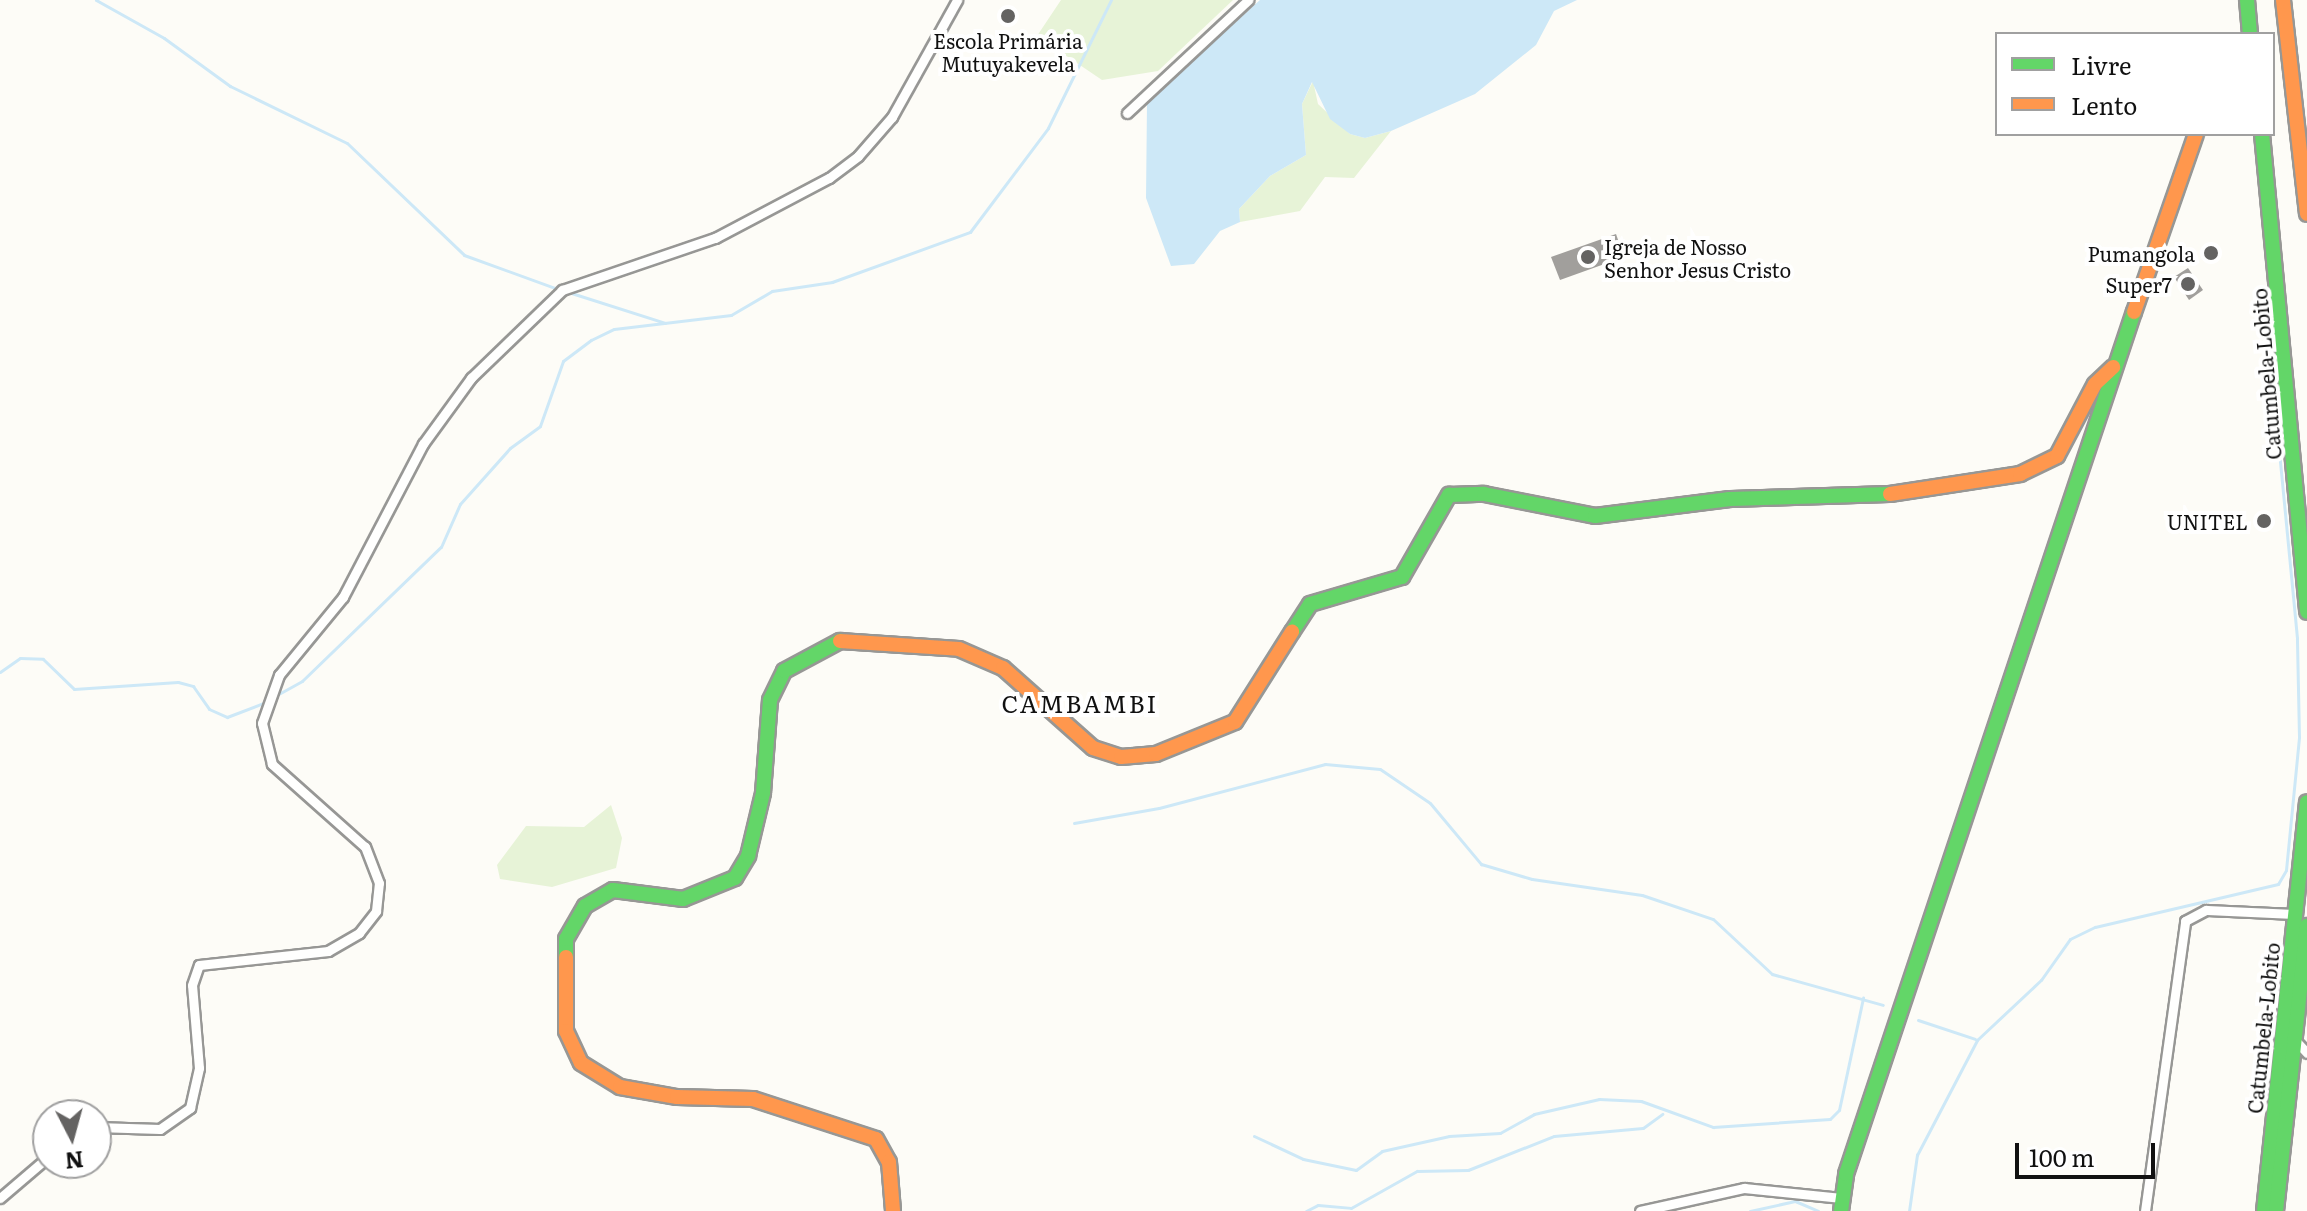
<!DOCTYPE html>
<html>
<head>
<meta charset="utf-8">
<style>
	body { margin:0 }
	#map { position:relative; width:2307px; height:1211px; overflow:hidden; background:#fdfcf7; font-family:Literata,serif }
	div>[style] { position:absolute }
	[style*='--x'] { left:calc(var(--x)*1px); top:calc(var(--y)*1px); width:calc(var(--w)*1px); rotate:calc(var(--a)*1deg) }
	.green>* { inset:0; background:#e7f3d7 }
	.water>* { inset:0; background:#cde8f7 }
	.stream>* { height:3px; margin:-1.5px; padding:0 1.5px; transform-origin:1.5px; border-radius:1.5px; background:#cde8f7 }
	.building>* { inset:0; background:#a19f9c }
	.roads { filter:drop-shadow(2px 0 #979795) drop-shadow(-2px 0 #979795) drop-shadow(0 2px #979795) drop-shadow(0 -2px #979795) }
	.street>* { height:9px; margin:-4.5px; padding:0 4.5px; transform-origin:4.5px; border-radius:4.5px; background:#fffffe }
	.fast>* { height:14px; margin:-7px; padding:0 7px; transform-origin:7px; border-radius:7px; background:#63d668 }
	.slow>* { height:14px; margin:-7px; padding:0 7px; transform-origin:7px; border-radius:7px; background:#ff974d }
	.dots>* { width:22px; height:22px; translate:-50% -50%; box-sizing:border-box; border:4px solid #fff; border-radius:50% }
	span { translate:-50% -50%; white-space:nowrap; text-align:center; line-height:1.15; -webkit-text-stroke:8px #fff; paint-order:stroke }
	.poi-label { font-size:20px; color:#111 }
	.left { translate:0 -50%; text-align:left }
	.right { translate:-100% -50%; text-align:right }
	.street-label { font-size:20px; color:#111 }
	.quarter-label { font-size:24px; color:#111; letter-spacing:2px }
	.legend { position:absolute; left:1995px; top:32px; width:280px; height:104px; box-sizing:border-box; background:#fff; border:2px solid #a0a0a0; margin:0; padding:10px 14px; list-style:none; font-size:24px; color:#111 }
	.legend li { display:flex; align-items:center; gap:16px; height:40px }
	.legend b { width:40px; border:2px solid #a0a0a0 }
	.north { position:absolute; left:32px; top:1099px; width:80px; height:80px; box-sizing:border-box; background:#fff; border:2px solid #a0a0a0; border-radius:50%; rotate:174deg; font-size:22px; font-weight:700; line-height:32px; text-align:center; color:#111 }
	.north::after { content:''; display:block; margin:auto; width:28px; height:36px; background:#646362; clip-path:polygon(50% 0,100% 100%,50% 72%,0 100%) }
	.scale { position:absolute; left:2015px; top:1143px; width:140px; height:36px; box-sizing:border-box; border:4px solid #111; border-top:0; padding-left:10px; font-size:24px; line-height:28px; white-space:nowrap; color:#111; -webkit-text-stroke:6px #fff; paint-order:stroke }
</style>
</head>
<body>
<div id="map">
	<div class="green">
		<i style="clip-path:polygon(1061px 0,1233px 0,1158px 71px,1102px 80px,1037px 36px)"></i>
		<i style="clip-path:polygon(1313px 81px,1318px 104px,1350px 134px,1365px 138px,1391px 131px,1354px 178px,1325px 177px,1300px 211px,1240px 222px,1239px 209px,1270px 176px,1306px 155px,1302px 104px)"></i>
		<i style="clip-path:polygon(611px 805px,622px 838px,616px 868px,552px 887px,500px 879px,497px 865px,526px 826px,584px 827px)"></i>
	</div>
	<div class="water">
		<i style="clip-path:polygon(1260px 0,1577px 0,1554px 11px,1536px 45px,1475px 94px,1391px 131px,1365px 138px,1350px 134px,1330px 119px,1312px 82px,1302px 104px,1306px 155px,1270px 176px,1239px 209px,1240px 222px,1220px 231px,1194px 264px,1171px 266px,1146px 198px,1147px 103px)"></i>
	</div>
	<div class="stream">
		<i style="--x:96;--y:0;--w:78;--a:29.2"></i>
		<i style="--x:164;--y:38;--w:82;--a:36"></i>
		<i style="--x:230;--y:86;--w:130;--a:26"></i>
		<i style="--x:347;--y:143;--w:162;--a:43.7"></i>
		<i style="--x:464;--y:255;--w:100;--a:19.9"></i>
		<i style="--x:565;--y:291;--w:105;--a:17.7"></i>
		<i style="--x:0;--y:672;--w:24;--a:-35"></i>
		<i style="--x:20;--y:658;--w:23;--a:2"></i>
		<i style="--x:43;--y:659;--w:43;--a:44.1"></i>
		<i style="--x:74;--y:689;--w:104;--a:-3.9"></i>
		<i style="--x:178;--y:682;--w:16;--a:15"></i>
		<i style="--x:193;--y:686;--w:28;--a:55"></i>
		<i style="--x:209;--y:709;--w:20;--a:24"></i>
		<i style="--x:227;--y:717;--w:42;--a:-21"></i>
		<i style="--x:275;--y:696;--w:31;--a:-29"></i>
		<i style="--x:302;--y:681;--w:193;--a:-44"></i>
		<i style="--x:441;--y:547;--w:47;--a:-66.2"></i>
		<i style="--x:460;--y:504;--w:75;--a:-48.2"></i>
		<i style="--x:510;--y:448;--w:37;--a:-36"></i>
		<i style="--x:540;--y:426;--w:69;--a:-70.5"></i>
		<i style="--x:563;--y:361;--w:35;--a:-37"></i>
		<i style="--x:591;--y:340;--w:25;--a:-26"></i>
		<i style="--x:614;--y:329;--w:118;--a:-6.8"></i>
		<i style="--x:731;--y:315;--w:48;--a:-30.3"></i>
		<i style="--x:772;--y:291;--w:61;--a:-8.5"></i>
		<i style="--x:832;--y:282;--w:147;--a:-19.9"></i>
		<i style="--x:970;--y:232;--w:130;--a:-53.1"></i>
		<i style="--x:1048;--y:128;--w:143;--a:-63.8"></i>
		<i style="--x:1074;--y:823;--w:86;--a:-10"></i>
		<i style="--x:1159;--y:808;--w:172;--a:-14.8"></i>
		<i style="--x:1325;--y:764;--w:55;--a:5.2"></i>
		<i style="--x:1380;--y:769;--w:60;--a:34.2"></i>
		<i style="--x:1430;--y:803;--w:80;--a:50.1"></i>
		<i style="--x:1481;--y:864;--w:53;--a:16.4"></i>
		<i style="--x:1532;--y:879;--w:111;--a:8.3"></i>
		<i style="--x:1642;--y:895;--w:75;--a:18.7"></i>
		<i style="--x:1713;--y:919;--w:81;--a:43"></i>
		<i style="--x:1772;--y:974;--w:115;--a:15.6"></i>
		<i style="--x:1918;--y:1020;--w:60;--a:18.4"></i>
		<i style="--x:1254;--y:1136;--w:54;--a:25.1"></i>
		<i style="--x:1303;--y:1159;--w:54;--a:11.7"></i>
		<i style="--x:1356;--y:1170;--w:32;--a:-36"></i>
		<i style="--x:1382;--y:1151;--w:69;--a:-12.6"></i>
		<i style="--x:1449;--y:1136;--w:51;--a:-3.4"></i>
		<i style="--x:1500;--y:1133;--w:39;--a:-29"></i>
		<i style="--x:1534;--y:1114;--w:67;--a:-13"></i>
		<i style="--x:1599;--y:1099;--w:42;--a:2.7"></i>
		<i style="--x:1641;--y:1101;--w:77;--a:19.9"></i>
		<i style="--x:1713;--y:1127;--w:117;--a:-3.9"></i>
		<i style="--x:1830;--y:1119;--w:13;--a:-45"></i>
		<i style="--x:1839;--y:1110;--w:115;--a:-77.9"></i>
		<i style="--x:1306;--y:1211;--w:13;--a:-27"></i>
		<i style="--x:1318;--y:1205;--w:33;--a:5"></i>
		<i style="--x:1351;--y:1208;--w:76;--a:-29.3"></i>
		<i style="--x:1417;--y:1171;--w:51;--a:-1.1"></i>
		<i style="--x:1468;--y:1170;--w:92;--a:-21.6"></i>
		<i style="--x:1554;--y:1136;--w:89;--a:-5.1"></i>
		<i style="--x:1643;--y:1128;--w:24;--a:-36"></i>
		<i style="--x:1750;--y:1211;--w:46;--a:-12.5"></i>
		<i style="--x:1795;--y:1201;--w:25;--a:23"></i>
		<i style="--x:1909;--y:1211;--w:57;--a:-81.9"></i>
		<i style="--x:1917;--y:1155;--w:130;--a:-62.4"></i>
		<i style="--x:1977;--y:1040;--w:88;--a:-43.2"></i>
		<i style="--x:2041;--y:980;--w:50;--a:-54.7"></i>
		<i style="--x:2070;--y:939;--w:28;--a:-26"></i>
		<i style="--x:2095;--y:927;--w:188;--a:-13.2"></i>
		<i style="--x:2278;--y:884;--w:16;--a:-60"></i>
		<i style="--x:2286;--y:870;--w:134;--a:-84.4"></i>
		<i style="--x:2299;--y:737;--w:99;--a:-91.2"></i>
		<i style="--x:2297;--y:638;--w:273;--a:-95.5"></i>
	</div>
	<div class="building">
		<i style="clip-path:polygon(1616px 234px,1624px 257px,1560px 280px,1551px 257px)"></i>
		<i style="clip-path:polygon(2188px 268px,2203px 290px,2189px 300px,2174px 277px)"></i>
	</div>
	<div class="roads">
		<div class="street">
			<i style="--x:1127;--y:113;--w:166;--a:-43"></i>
			<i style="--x:2294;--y:1039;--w:19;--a:47"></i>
			<i style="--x:96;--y:1127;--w:64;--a:1.8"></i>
			<i style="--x:160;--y:1129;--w:37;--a:-35"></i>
			<i style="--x:190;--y:1108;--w:41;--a:-77.3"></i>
			<i style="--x:199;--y:1068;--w:83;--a:-94.8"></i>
			<i style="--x:192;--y:985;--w:21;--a:-71"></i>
			<i style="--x:199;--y:965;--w:130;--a:-6.2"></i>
			<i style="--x:328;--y:951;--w:36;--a:-30"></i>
			<i style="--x:359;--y:933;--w:28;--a:-52"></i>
			<i style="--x:376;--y:911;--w:28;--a:-84"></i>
			<i style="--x:379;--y:883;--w:39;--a:-111"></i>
			<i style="--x:365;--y:847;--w:125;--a:-138.3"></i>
			<i style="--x:272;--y:764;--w:42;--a:-103.7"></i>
			<i style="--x:262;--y:723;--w:51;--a:-70.5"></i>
			<i style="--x:279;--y:675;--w:101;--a:-50.6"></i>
			<i style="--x:343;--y:597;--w:173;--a:-62.4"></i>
			<i style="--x:423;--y:444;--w:82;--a:-54"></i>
			<i style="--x:471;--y:378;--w:127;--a:-44"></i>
			<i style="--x:562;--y:290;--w:162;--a:-18.8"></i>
			<i style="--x:715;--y:238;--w:129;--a:-27.8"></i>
			<i style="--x:829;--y:178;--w:36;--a:-37"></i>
			<i style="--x:858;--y:156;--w:52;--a:-48.9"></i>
			<i style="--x:892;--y:117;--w:134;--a:-60.9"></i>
			<i style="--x:0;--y:1198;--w:63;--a:-40.5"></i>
			<i style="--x:1640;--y:1211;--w:107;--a:-12.5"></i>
			<i style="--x:1744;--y:1188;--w:98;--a:5.9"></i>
			<i style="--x:2145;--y:1211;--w:293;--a:-82.1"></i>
			<i style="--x:2185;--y:921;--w:24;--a:-28"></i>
			<i style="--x:2206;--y:910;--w:89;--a:2.6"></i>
		</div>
		<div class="fast">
			<i style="--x:2247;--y:0;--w:34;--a:85"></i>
			<i style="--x:2262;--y:134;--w:480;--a:84.6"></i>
			<i style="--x:1292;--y:632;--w:33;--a:-57"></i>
			<i style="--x:1310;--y:604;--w:96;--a:-16.4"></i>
			<i style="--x:1402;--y:577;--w:95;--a:-60.2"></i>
			<i style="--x:1449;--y:495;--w:35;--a:-2"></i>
			<i style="--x:1484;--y:494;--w:113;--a:11.2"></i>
			<i style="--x:1595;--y:516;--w:136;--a:-7.2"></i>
			<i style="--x:1730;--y:499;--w:160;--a:-1.8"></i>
			<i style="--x:566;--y:957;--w:18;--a:-90"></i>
			<i style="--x:566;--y:939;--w:38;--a:-60"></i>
			<i style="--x:585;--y:906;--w:32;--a:-30"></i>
			<i style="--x:613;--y:890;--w:71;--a:7.3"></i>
			<i style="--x:683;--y:899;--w:56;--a:-22"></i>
			<i style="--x:735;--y:878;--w:26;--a:-59"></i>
			<i style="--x:748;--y:856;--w:65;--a:-76.6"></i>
			<i style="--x:763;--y:793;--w:93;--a:-85.7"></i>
			<i style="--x:770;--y:700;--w:32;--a:-64"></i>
			<i style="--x:784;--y:671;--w:64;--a:-28.2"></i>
			<i style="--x:1841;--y:1211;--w:37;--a:-82"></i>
			<i style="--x:1846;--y:1174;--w:909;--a:-71.53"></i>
			<i style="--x:2264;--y:1211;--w:411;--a:-84"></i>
			<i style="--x:2276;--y:1211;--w:287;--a:-83.8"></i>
		</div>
		<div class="slow">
			<i style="--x:2283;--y:0;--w:215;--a:83.6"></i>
			<i style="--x:2134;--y:312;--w:188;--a:-70.8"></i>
			<i style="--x:1890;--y:494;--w:132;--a:-8.7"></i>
			<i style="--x:2020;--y:474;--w:41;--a:-25.9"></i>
			<i style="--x:2057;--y:456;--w:81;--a:-62.2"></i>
			<i style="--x:2095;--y:384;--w:25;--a:-43"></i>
			<i style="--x:840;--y:641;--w:119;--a:3.8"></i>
			<i style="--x:959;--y:649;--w:48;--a:23.4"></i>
			<i style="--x:1003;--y:668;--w:120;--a:41.6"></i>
			<i style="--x:1093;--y:748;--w:29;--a:18"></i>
			<i style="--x:1121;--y:757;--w:35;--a:-5"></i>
			<i style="--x:1156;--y:754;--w:85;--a:-22.1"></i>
			<i style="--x:1235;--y:722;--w:107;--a:-57.7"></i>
			<i style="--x:566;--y:957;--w:74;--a:90"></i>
			<i style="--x:566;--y:1031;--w:35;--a:65"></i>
			<i style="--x:581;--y:1063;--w:46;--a:31.6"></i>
			<i style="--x:620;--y:1087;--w:58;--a:10"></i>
			<i style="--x:677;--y:1097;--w:76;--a:1.5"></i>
			<i style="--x:753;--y:1099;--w:129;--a:18"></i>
			<i style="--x:876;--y:1139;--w:26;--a:61"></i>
			<i style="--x:889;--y:1162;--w:49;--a:85.3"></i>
		</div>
	</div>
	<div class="dots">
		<i style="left:1008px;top:16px;background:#646362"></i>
		<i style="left:2211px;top:253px;background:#646362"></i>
		<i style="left:1588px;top:257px;background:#646362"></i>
		<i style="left:2188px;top:284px;background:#646362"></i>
		<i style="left:2264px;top:521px;background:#646362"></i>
	</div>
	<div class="poi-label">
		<span style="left:1008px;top:52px">Escola Primária<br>Mutuyakevela</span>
		<span class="left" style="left:1604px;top:258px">Igreja de Nosso<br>Senhor Jesus Cristo</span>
		<span class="right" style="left:2195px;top:253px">Pumangola</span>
		<span class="right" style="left:2172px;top:284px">Super7</span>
		<span class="right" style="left:2248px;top:521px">UNITEL</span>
	</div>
	<div class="street-label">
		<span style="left:2266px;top:374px;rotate:-95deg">Catumbela-Lobito</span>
		<span style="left:2263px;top:1028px;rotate:-84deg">Catumbela-Lobito</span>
	</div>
	<div class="quarter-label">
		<span style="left:1080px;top:703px">CAMBAMBI</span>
	</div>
	<ul class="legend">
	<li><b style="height:10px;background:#63d668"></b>Livre</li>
	<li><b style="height:10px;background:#ff974d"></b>Lento</li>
	</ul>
	<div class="north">N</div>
	<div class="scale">100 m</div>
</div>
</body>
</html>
